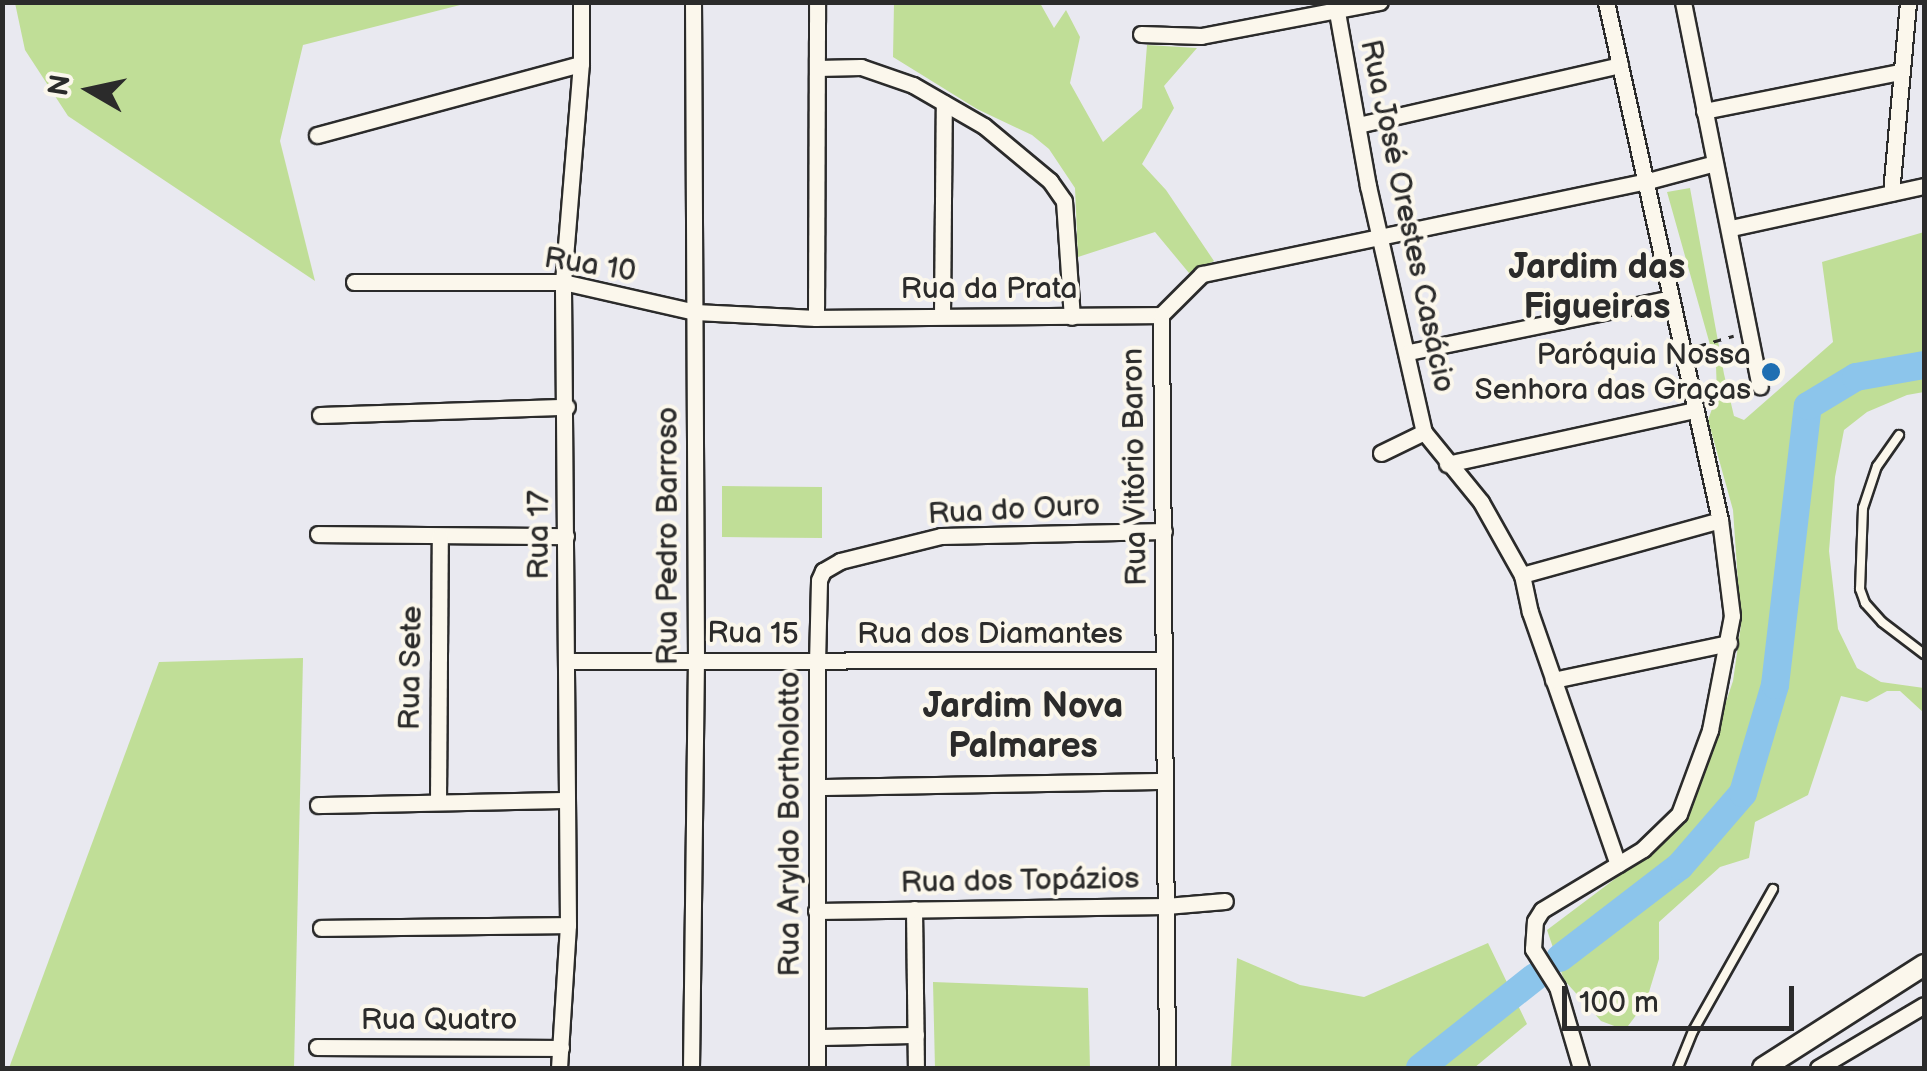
<!DOCTYPE html>
<html>
<head>
<meta charset="utf-8">
<style>
	body { margin:0 }
	#map { position:relative; width:1927px; height:1071px; overflow:hidden; background:#e9e9f0; font-family:"Balsamiq Sans",sans-serif }
	div>[style] { position:absolute }
	[style*='--x'] { left:calc(var(--x)*1px); top:calc(var(--y)*1px); width:calc(var(--w)*1px); rotate:calc(var(--a)*1deg) }
	.green>* { inset:0; background:#c0de97 }
	.river>* { height:28px; margin:-14px; padding:0 14px; transform-origin:14px; border-radius:14px; background:#8cc5eb }
	.path>* { height:2.5px; margin-top:-1.25px; transform-origin:0; background:repeating-linear-gradient(90deg,#2b2b2b 0 8px,transparent 0 16px) }
	.roads { filter:drop-shadow(2px 0 #2b2b2b) drop-shadow(-2px 0 #2b2b2b) drop-shadow(0 2px #2b2b2b) drop-shadow(0 -2px #2b2b2b) }
	.service>* { height:8px; margin:-4px; padding:0 4px; transform-origin:4px; border-radius:4px; background:#fbf7ec }
	.minor>* { height:15px; margin:-7.5px; padding:0 7.5px; transform-origin:7.5px; border-radius:7.5px; background:#fbf7ec }
	.secondary>* { height:20px; margin:-10px; padding:0 10px; transform-origin:10px; border-radius:10px; background:#fbf7ec }
	.dots>* { width:28px; height:28px; translate:-50% -50%; box-sizing:border-box; border:5px solid #fbf7ec; border-radius:50% }
	span { translate:-50% -50%; white-space:nowrap; text-align:center; line-height:1.15; -webkit-text-stroke:8px #fbf7ec; paint-order:stroke }
	.street-label { font-size:30px; color:#2b2b2b }
	.poi-label { font-size:30px; color:#2b2b2b }
	.right { translate:-100% -50%; text-align:right }
	.quarter-label { font-size:35px; color:#2b2b2b; font-weight:700 }
	.frame { position:absolute; inset:0; border:5px solid #2b2b2b; pointer-events:none }
	.north { position:absolute; left:40px; top:40px; width:100px; height:100px; -webkit-text-stroke:8px #fbf7ec; paint-order:stroke; rotate:279deg; font-size:28px; font-weight:700; line-height:40px; text-align:center; color:#2b2b2b }
	.north::after { content:''; display:block; margin:auto; width:35px; height:45px; background:#2b2b2b; clip-path:polygon(50% 0,100% 100%,50% 72%,0 100%) }
	.scale { position:absolute; left:1562px; top:986px; width:232px; height:45px; box-sizing:border-box; border:5px solid #2b2b2b; border-top:0; padding-left:12px; font-size:30px; line-height:35px; white-space:nowrap; color:#2b2b2b; -webkit-text-stroke:8px #fbf7ec; paint-order:stroke }
</style>
</head>
<body>
<div id="map">
	<div class="green">
		<i style="clip-path:polygon(15px 3px,15px 2px,468px 3px,303px 45px,280px 141px,315px 281px,68px 116px,25px 50px)"></i>
		<i style="clip-path:polygon(894px 3px,1040px 3px,1054px 28px,1066px 10px,1080px 37px,1070px 83px,1103px 142px,1142px 108px,1147px 45px,1197px 48px,1164px 86px,1174px 108px,1142px 164px,1166px 190px,1214px 261px,1189px 273px,1155px 232px,1078px 257px,1075px 188px,1049px 149px,1032px 135px,977px 109px,893px 57px)"></i>
		<i style="clip-path:polygon(1690px 188px,1724px 374px,1734px 416px,1744px 420px,1833px 342px,1822px 262px,1924px 232px,1924px 392px,1907px 395px,1867px 412px,1844px 430px,1835px 477px,1829px 551px,1838px 629px,1857px 668px,1881px 682px,1924px 688px,1924px 713px,1900px 691px,1887px 691px,1867px 702px,1841px 696px,1808px 795px,1755px 822px,1749px 858px,1720px 867px,1659px 922px,1659px 959px,1646px 1002px,1625px 1030px,1601px 1021px,1564px 980px,1547px 930px,1668px 839px,1706px 761px,1733px 681px,1741px 625px,1733px 510px,1708px 420px,1717px 395px,1716px 366px,1667px 192px)"></i>
		<i style="clip-path:polygon(722px 486px,822px 487px,822px 538px,722px 537px)"></i>
		<i style="clip-path:polygon(303px 658px,294px 1068px,9px 1068px,159px 662px)"></i>
		<i style="clip-path:polygon(1488px 943px,1527px 1024px,1474px 1068px,1231px 1068px,1237px 958px,1300px 985px,1364px 997px)"></i>
		<i style="clip-path:polygon(933px 982px,1088px 988px,1090px 1068px,935px 1068px)"></i>
	</div>
	<div class="river">
		<i style="--x:1560;--y:958;--w:151;--a:-37.5"></i>
		<i style="--x:1680;--y:866;--w:96;--a:-49.2"></i>
		<i style="--x:1743;--y:793;--w:113;--a:-73.5"></i>
		<i style="--x:1775;--y:685;--w:281;--a:-83.3"></i>
		<i style="--x:1808;--y:406;--w:56;--a:-31.1"></i>
		<i style="--x:1856;--y:377;--w:69;--a:-10"></i>
		<i style="--x:1420;--y:1068;--w:147;--a:-38.4"></i>
	</div>
	<div class="path">
		<i style="--x:1698;--y:346;--w:37;--a:-16"></i>
	</div>
	<div class="roads">
		<div class="service">
			<i style="--x:1899;--y:435;--w:38;--a:125"></i>
			<i style="--x:1877;--y:466;--w:44;--a:108.4"></i>
			<i style="--x:1863;--y:508;--w:81;--a:92.1"></i>
			<i style="--x:1860;--y:589;--w:15;--a:70"></i>
			<i style="--x:1865;--y:603;--w:25;--a:48"></i>
			<i style="--x:1882;--y:622;--w:53;--a:37.3"></i>
			<i style="--x:1678;--y:1068;--w:40;--a:-68"></i>
			<i style="--x:1693;--y:1031;--w:163;--a:-60.6"></i>
		</div>
		<div class="minor">
			<i style="--x:1683;--y:2;--w:392;--a:78.7"></i>
			<i style="--x:1337;--y:12;--w:177;--a:79.9"></i>
			<i style="--x:1368;--y:186;--w:252;--a:77.2"></i>
			<i style="--x:1424;--y:432;--w:90;--a:50.8"></i>
			<i style="--x:1481;--y:502;--w:84;--a:60.7"></i>
			<i style="--x:1522;--y:575;--w:38;--a:78"></i>
			<i style="--x:1530;--y:612;--w:267;--a:70.8"></i>
			<i style="--x:1141;--y:34;--w:60;--a:1.9"></i>
			<i style="--x:1201;--y:36;--w:182;--a:-10.8"></i>
			<i style="--x:817;--y:68;--w:44;--a:-1.3"></i>
			<i style="--x:861;--y:67;--w:55;--a:19.1"></i>
			<i style="--x:913;--y:85;--w:82;--a:30"></i>
			<i style="--x:984;--y:126;--w:86;--a:39.8"></i>
			<i style="--x:1050;--y:181;--w:24;--a:55"></i>
			<i style="--x:1064;--y:201;--w:116;--a:86.1"></i>
			<i style="--x:1704;--y:111;--w:200;--a:-11.3"></i>
			<i style="--x:1358;--y:125;--w:269;--a:-12.9"></i>
			<i style="--x:317;--y:135;--w:273;--a:-15.1"></i>
			<i style="--x:1891;--y:193;--w:192;--a:-84.9"></i>
			<i style="--x:1731;--y:228;--w:198;--a:-12.3"></i>
			<i style="--x:354;--y:282;--w:209;--a:0"></i>
			<i style="--x:563;--y:282;--w:135;--a:12.8"></i>
			<i style="--x:695;--y:312;--w:121;--a:2.8"></i>
			<i style="--x:816;--y:318;--w:345;--a:-0.5"></i>
			<i style="--x:942;--y:315;--w:212;--a:-89.5"></i>
			<i style="--x:816;--y:318;--w:316;--a:-89.8"></i>
			<i style="--x:1409;--y:352;--w:264;--a:-11.6"></i>
			<i style="--x:320;--y:415;--w:247;--a:-1.9"></i>
			<i style="--x:1381;--y:453;--w:48;--a:-26"></i>
			<i style="--x:1447;--y:464;--w:253;--a:-12.3"></i>
			<i style="--x:318;--y:534;--w:248;--a:0.5"></i>
			<i style="--x:1522;--y:575;--w:205;--a:-15.5"></i>
			<i style="--x:566;--y:661;--w:598;--a:-0.1"></i>
			<i style="--x:1553;--y:680;--w:180;--a:-11.9"></i>
			<i style="--x:818;--y:787;--w:346;--a:-1"></i>
			<i style="--x:438;--y:800;--w:264;--a:-89.6"></i>
			<i style="--x:318;--y:805;--w:249;--a:-1.2"></i>
			<i style="--x:914;--y:909;--w:159;--a:89.3"></i>
			<i style="--x:816;--y:911;--w:350;--a:-0.8"></i>
			<i style="--x:1166;--y:906;--w:59;--a:-4.8"></i>
			<i style="--x:321;--y:928;--w:247;--a:-0.7"></i>
			<i style="--x:818;--y:1037;--w:98;--a:-1.2"></i>
			<i style="--x:317;--y:1047;--w:244;--a:0.2"></i>
			<i style="--x:559;--y:1068;--w:143;--a:-86.4"></i>
			<i style="--x:568;--y:925;--w:643;--a:-90.45"></i>
			<i style="--x:563;--y:282;--w:219;--a:-85.3"></i>
			<i style="--x:581;--y:64;--w:62;--a:-90"></i>
			<i style="--x:691;--y:1068;--w:408;--a:-89.3"></i>
			<i style="--x:696;--y:660;--w:658;--a:-90.26"></i>
			<i style="--x:817;--y:1068;--w:405;--a:-90"></i>
			<i style="--x:817;--y:663;--w:83;--a:-88.6"></i>
			<i style="--x:819;--y:580;--w:10;--a:-66"></i>
			<i style="--x:823;--y:571;--w:20;--a:-30"></i>
			<i style="--x:840;--y:561;--w:104;--a:-13.9"></i>
			<i style="--x:941;--y:536;--w:223;--a:-1.3"></i>
			<i style="--x:1167;--y:1068;--w:753;--a:-90.46"></i>
			<i style="--x:1161;--y:315;--w:58;--a:-45"></i>
			<i style="--x:1202;--y:274;--w:451;--a:-11.8"></i>
			<i style="--x:1644;--y:182;--w:73;--a:-15"></i>
			<i style="--x:1581;--y:1068;--w:84;--a:-106.5"></i>
			<i style="--x:1557;--y:987;--w:45;--a:-122.3"></i>
			<i style="--x:1533;--y:949;--w:28;--a:-86"></i>
			<i style="--x:1535;--y:921;--w:13;--a:-58"></i>
			<i style="--x:1542;--y:910;--w:118;--a:-31.1"></i>
			<i style="--x:1643;--y:849;--w:50;--a:-44.2"></i>
			<i style="--x:1679;--y:814;--w:90;--a:-69.7"></i>
			<i style="--x:1710;--y:730;--w:116;--a:-79.1"></i>
			<i style="--x:1732;--y:616;--w:97;--a:-97.1"></i>
			<i style="--x:1720;--y:520;--w:530;--a:-102.41"></i>
			<i style="--x:1818;--y:1068;--w:123;--a:-30.7"></i>
		</div>
		<div class="secondary">
			<i style="--x:1763;--y:1068;--w:191;--a:-32.6"></i>
		</div>
	</div>
	<div class="dots">
		<i style="left:1771px;top:372px;background:#1f6fb2"></i>
	</div>
	<div class="street-label">
		<span style="left:1407px;top:216px;rotate:78deg">Rua José Orestes Casácio</span>
		<span style="left:590px;top:265px;rotate:9deg">Rua 10</span>
		<span style="left:989px;top:289px">Rua da Prata</span>
		<span style="left:1135px;top:467px;rotate:-91deg">Rua Vitório Baron</span>
		<span style="left:1014px;top:510px;rotate:-3deg">Rua do Ouro</span>
		<span style="left:539px;top:535px;rotate:-90deg">Rua 17</span>
		<span style="left:668px;top:536px;rotate:-90deg">Rua Pedro Barroso</span>
		<span style="left:753px;top:634px;rotate:1deg">Rua 15</span>
		<span style="left:990px;top:634px">Rua dos Diamantes</span>
		<span style="left:411px;top:668px;rotate:-89deg">Rua Sete</span>
		<span style="left:790px;top:824px;rotate:-90deg">Rua Aryldo Bortholotto</span>
		<span style="left:1020px;top:881px;rotate:-1deg">Rua dos Topázios</span>
		<span style="left:439px;top:1020px">Rua Quatro</span>
	</div>
	<div class="poi-label">
		<span class="right" style="left:1751px;top:372px">Paróquia Nossa<br>Senhora das Graças</span>
	</div>
	<div class="quarter-label">
		<span style="left:1597px;top:288px">Jardim das<br>Figueiras</span>
		<span style="left:1023px;top:727px">Jardim Nova<br>Palmares</span>
	</div>
	<div class="frame"></div>
	<div class="north">N</div>
	<div class="scale">100 m</div>
</div>
</body>
</html>
